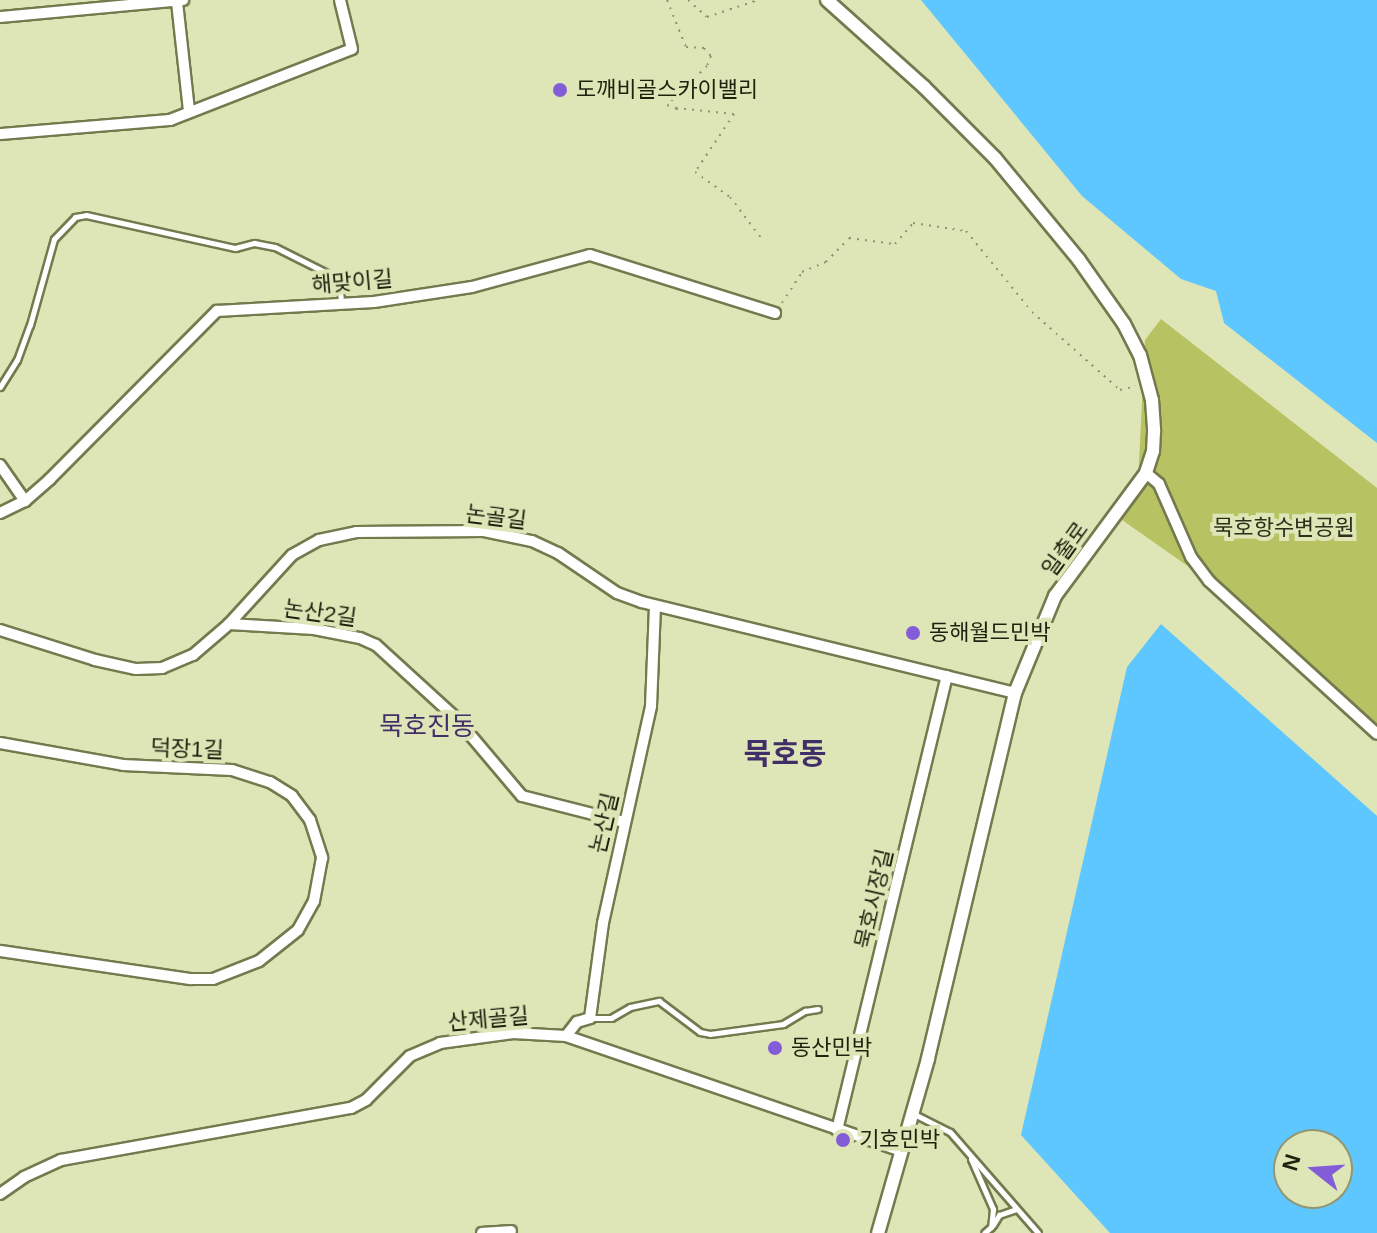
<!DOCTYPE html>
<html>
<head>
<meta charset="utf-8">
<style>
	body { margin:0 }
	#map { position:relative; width:1377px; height:1233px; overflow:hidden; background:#dee5b6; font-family:Arial,"Noto Sans KR",sans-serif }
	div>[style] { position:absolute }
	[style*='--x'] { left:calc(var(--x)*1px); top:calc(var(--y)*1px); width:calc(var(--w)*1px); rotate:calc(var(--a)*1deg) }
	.green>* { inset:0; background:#b7c262 }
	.water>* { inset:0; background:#5ec7ff }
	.path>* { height:2px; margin-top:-1px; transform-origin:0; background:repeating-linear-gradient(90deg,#8f9471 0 2px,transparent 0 8px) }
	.roads { filter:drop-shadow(2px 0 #747a4e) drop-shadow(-2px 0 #747a4e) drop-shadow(0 2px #747a4e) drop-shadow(0 -2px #747a4e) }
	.service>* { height:5px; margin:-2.5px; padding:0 2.5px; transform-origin:2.5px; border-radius:2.5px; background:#fff }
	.minor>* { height:10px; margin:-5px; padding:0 5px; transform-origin:5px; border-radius:5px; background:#fff }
	.tertiary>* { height:12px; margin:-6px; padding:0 6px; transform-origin:6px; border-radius:6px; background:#fff }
	.dots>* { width:22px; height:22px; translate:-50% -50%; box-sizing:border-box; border:4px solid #dee5b6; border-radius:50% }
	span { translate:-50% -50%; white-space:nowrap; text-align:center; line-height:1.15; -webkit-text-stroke:8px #dee5b6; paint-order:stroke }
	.poi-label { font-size:22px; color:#1f210f }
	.left { translate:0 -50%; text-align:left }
	.street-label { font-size:22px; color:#1f210f }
	.park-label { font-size:22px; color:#2c2f19 }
	.quarter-label { font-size:26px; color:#402e69 }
	.district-label { font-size:30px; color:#402e69; font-weight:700 }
	.north { position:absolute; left:1273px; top:1129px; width:80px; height:80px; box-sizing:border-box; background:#dee5b6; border:2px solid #929773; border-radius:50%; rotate:287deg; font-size:22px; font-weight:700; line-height:32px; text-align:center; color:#1f210f }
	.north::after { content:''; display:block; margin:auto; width:28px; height:36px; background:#835dd7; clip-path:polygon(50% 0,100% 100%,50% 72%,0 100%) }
</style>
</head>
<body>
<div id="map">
	<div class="green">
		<i style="clip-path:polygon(1161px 319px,1377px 488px,1377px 734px,1209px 581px,1115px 515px,1138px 483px,1145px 340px)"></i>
	</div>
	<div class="water">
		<i style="clip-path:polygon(921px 0,1377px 0,1377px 443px,1224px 323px,1216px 291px,1181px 279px,1082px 196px)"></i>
		<i style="clip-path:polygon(evenodd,1161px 624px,1377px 816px,1377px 1233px,1110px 1233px,1021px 1135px,1127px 667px,1161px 624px,1337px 1145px,1337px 1193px,1289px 1193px,1289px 1145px,1337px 1145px)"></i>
	</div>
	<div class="path">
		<i style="--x:667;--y:0;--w:51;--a:68"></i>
		<i style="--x:686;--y:47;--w:18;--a:3"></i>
		<i style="--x:704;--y:48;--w:11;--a:49"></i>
		<i style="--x:711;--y:56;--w:11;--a:112"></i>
		<i style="--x:707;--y:66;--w:56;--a:135.7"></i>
		<i style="--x:667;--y:105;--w:9;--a:18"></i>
		<i style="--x:676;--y:108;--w:5;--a:68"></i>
		<i style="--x:688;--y:0;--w:25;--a:42"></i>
		<i style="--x:707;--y:17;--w:54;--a:-18.4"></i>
		<i style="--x:676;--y:108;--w:58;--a:5.9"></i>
		<i style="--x:734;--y:114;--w:70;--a:123.9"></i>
		<i style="--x:695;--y:172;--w:43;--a:35.5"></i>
		<i style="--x:730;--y:197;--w:51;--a:52.9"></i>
		<i style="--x:782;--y:303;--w:37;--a:-57"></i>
		<i style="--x:802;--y:272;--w:26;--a:-23"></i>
		<i style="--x:826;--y:262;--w:33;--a:-46"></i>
		<i style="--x:849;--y:238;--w:46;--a:7.4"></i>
		<i style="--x:895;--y:244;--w:28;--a:-49"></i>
		<i style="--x:913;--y:223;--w:54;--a:8.6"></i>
		<i style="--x:966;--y:231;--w:104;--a:50.8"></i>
		<i style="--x:1032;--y:312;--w:118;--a:41.6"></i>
		<i style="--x:1120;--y:390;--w:16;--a:-14"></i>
	</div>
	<div class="roads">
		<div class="service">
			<i style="--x:0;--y:387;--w:32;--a:-58"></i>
			<i style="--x:17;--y:360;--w:37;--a:-70"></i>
			<i style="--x:30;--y:325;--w:89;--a:-74.4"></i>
			<i style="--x:54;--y:239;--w:30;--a:-46"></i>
			<i style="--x:75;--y:217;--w:11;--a:-10"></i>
			<i style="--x:86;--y:215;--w:153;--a:12.5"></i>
			<i style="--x:235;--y:248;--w:20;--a:-15"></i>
			<i style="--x:254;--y:243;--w:21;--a:11"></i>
			<i style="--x:275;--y:247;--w:72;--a:26.6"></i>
			<i style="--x:339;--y:279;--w:23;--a:85"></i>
			<i style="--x:591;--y:1018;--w:20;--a:0"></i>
			<i style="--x:611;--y:1018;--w:22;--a:-30"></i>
			<i style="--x:630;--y:1007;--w:30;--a:-12"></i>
			<i style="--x:659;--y:1001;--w:51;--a:37.1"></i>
			<i style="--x:700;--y:1032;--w:10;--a:11"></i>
			<i style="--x:710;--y:1034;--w:74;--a:-7.8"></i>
			<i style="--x:783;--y:1024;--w:26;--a:-31"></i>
			<i style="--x:805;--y:1011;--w:13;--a:-9"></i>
			<i style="--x:914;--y:1114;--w:40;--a:26.6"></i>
			<i style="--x:950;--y:1132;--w:134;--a:48.9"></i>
			<i style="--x:971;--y:1159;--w:55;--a:66.3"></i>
			<i style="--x:993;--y:1209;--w:18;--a:96"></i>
			<i style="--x:991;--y:1227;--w:9;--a:139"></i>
			<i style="--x:993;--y:1225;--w:12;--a:-59"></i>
			<i style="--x:999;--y:1215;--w:18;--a:-19"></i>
		</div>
		<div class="minor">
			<i style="--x:177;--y:2;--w:110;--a:83.7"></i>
			<i style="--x:0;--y:17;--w:184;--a:-5.3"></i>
			<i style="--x:0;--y:134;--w:171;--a:-4.7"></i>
			<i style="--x:170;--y:120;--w:195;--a:-21.3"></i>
			<i style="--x:352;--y:49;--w:50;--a:-103.8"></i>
			<i style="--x:0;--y:465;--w:44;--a:55.2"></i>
			<i style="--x:1146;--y:473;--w:17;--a:40"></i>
			<i style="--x:1159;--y:484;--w:80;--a:66.3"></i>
			<i style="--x:1191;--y:557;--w:30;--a:53"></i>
			<i style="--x:1209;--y:581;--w:227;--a:42.3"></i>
			<i style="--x:0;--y:513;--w:28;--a:-26"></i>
			<i style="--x:25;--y:501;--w:33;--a:-41"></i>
			<i style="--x:50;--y:479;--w:237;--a:-45.2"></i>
			<i style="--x:217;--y:311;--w:157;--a:-3.3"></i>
			<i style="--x:374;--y:302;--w:99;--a:-8.7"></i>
			<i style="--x:472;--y:287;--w:122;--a:-15.2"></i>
			<i style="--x:590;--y:255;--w:194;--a:17.4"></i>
			<i style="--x:229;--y:624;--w:85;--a:3.4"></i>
			<i style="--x:314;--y:629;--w:47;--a:11.1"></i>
			<i style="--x:360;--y:638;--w:17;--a:24"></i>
			<i style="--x:376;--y:645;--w:108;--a:42.4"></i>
			<i style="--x:456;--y:718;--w:102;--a:49.8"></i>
			<i style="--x:522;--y:796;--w:105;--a:14.3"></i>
			<i style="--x:0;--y:630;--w:100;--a:17.5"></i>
			<i style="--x:95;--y:660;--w:42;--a:12.4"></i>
			<i style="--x:136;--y:669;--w:26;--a:-2"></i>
			<i style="--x:162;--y:668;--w:34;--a:-23"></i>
			<i style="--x:193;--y:655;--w:48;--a:-40.7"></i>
			<i style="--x:229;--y:624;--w:93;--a:-47.6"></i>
			<i style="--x:292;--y:555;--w:31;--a:-29"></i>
			<i style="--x:319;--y:540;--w:38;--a:-12"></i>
			<i style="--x:356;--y:532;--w:128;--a:-0.4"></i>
			<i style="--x:484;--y:531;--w:49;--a:11.8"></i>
			<i style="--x:532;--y:541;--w:29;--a:25"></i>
			<i style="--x:558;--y:553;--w:71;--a:34.1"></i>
			<i style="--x:617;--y:593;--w:27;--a:20"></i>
			<i style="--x:642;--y:602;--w:384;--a:13.7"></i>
			<i style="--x:0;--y:743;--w:125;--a:10.1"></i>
			<i style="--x:123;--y:765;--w:109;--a:2.6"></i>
			<i style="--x:232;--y:770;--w:40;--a:18"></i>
			<i style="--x:270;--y:782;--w:26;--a:32"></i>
			<i style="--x:292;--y:796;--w:30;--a:53"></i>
			<i style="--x:310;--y:820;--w:40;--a:72"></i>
			<i style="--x:322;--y:858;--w:44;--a:100.5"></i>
			<i style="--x:314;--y:901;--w:33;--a:119"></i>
			<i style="--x:298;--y:930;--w:50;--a:141.5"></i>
			<i style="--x:259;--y:961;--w:49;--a:158.6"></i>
			<i style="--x:213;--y:979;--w:23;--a:180"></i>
			<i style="--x:190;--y:979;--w:192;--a:-171.6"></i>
			<i style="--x:566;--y:1036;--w:18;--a:-52"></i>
			<i style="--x:577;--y:1022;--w:14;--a:-17"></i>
			<i style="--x:590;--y:1018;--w:96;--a:-82.2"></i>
			<i style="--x:603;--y:923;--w:222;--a:-77.5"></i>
			<i style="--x:651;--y:706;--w:100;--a:-87.7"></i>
			<i style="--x:837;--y:1130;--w:467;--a:-76.4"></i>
			<i style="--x:0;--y:1194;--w:29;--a:-35"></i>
			<i style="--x:24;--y:1177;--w:41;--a:-24.7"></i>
			<i style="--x:61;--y:1160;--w:295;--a:-10.2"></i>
			<i style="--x:351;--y:1108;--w:17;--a:-28"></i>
			<i style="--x:366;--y:1100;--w:62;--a:-45"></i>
			<i style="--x:410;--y:1056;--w:33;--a:-23"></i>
			<i style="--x:440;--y:1043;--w:74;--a:-7.8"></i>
			<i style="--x:513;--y:1033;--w:53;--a:3.2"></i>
			<i style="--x:566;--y:1036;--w:354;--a:18.9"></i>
			<i style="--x:482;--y:1233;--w:29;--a:-4"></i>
		</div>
		<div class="tertiary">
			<i style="--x:827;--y:0;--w:130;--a:41.9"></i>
			<i style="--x:924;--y:87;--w:100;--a:45"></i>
			<i style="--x:995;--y:158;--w:132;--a:50.5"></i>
			<i style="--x:1079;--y:260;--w:78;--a:54.9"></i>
			<i style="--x:1124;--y:324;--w:35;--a:63"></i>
			<i style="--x:1140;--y:355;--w:47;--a:75.1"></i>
			<i style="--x:1152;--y:400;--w:32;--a:86"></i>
			<i style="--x:1154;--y:432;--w:19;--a:93"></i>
			<i style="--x:1153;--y:451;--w:23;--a:108"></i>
			<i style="--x:1146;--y:473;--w:153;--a:126.5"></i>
			<i style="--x:1055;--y:596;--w:105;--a:112.4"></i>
			<i style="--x:1015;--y:693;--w:376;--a:103.4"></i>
			<i style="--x:928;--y:1059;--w:181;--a:106"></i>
		</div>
	</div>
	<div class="dots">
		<i style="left:560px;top:90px;background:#835dd7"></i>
		<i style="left:913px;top:633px;background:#835dd7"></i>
		<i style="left:775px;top:1048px;background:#835dd7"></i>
		<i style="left:843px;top:1140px;background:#835dd7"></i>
	</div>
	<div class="poi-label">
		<span class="left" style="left:576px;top:90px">도깨비골스카이밸리</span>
		<span class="left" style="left:929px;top:633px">동해월드민박</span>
		<span class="left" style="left:791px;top:1048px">동산민박</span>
		<span class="left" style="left:859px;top:1140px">기호민박</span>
	</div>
	<div class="street-label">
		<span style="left:352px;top:282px;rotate:-5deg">해맞이길</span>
		<span style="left:496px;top:517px;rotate:7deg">논골길</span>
		<span style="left:1065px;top:549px;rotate:-54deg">일출로</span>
		<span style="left:320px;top:613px;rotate:8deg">논산2길</span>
		<span style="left:187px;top:749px;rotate:2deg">덕장1길</span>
		<span style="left:604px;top:823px;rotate:-77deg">논산길</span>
		<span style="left:874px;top:899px;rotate:-77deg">묵호시장길</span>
		<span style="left:488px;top:1019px;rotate:-5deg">산제골길</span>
	</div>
	<div class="park-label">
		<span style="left:1284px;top:528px">묵호항수변공원</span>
	</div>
	<div class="quarter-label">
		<span style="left:427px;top:727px">묵호진동</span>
	</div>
	<div class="district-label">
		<span style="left:785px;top:754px">묵호동</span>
	</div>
	<div class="north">N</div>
</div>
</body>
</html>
